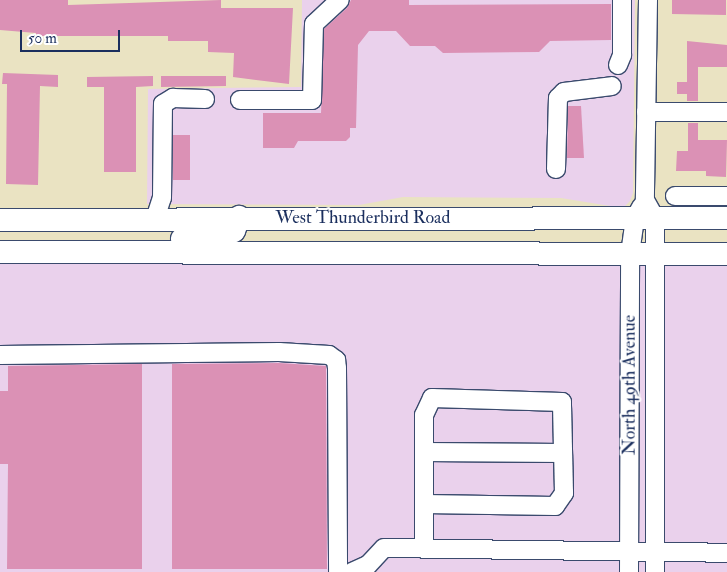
<!DOCTYPE html>
<html>
<head>
<meta charset="utf-8">
<style>
	body { margin:0 }
	#map { position:relative; width:727px; height:572px; overflow:hidden; background:#eae3c2; font-family:"IM FELL Double Pica",serif }
	div>[style] { position:absolute }
	[style*='--x'] { left:calc(var(--x)*1px); top:calc(var(--y)*1px); width:calc(var(--w)*1px); rotate:calc(var(--a)*1deg) }
	.built>* { inset:0; background:#ead1ec }
	.building>* { inset:0; background:#db91b5 }
	.roads { filter:drop-shadow(1px 0 #3a4a6d) drop-shadow(-1px 0 #3a4a6d) drop-shadow(0 1px #3a4a6d) drop-shadow(0 -1px #3a4a6d) }
	.minor>* { height:18px; margin:-9px; padding:0 9px; transform-origin:9px; border-radius:9px; background:#fff }
	.major>* { height:22px; margin:-11px; padding:0 11px; transform-origin:11px; border-radius:11px; background:#fff }
	span { translate:-50% -50%; white-space:nowrap; text-align:center; line-height:1.15; -webkit-text-stroke:4px #fff; paint-order:stroke }
	.street-label { font-size:18px; color:#1b2f5e }
	.scale { position:absolute; left:20px; top:30px; width:100px; height:22px; box-sizing:border-box; border:2px solid #1b2f5e; border-top:0; padding-left:6px; font-size:15px; line-height:18px; white-space:nowrap; color:#1b2f5e; -webkit-text-stroke:4px #fff; paint-order:stroke }
</style>
</head>
<body>
<div id="map">
	<div class="built">
		<i style="clip-path:polygon(302px 0,635px 0,633px 193px,630px 201px,625px 206px,610px 206px,561px 198px,403px 197px,359px 205px,147px 204px,148px 89px,301px 87px)"></i>
		<i style="clip-path:polygon(0 260px,727px 261px,727px 572px,0 572px)"></i>
	</div>
	<div class="building">
		<i style="clip-path:polygon(0 0,68px 0,68px 5px,221px 0,221px 8px,293px 8px,289px 84px,233px 77px,234px 53px,208px 52px,208px 41px,168px 41px,168px 36px,36px 36px,36px 33px,0 30px)"></i>
		<i style="clip-path:polygon(351px 0,409px 0,409px 5px,611px 4px,611px 40px,550px 41px,539px 52px,443px 53px,435px 46px,410px 46px,396px 31px,369px 31px,358px 45px,356px 128px,350px 128px,350px 137px,346px 141px,298px 141px,294px 148px,263px 148px,263px 113px,321px 113px,324px 29px,347px 8px)"></i>
		<i style="clip-path:polygon(672px 0,726px 0,726px 15px,672px 14px)"></i>
		<i style="clip-path:polygon(687px 41px,727px 45px,727px 67px,698px 67px,698px 101px,687px 101px,687px 94px,677px 94px,677px 82px,687px 82px)"></i>
		<i style="clip-path:polygon(3px 73px,58px 75px,58px 87px,40px 86px,38px 185px,6px 184px,7px 84px,2px 84px)"></i>
		<i style="clip-path:polygon(153px 76px,153px 86px,136px 87px,136px 172px,104px 172px,104px 87px,87px 87px,87px 77px)"></i>
		<i style="clip-path:polygon(161px 76px,226px 76px,226px 86px,161px 87px)"></i>
		<i style="clip-path:polygon(568px 106px,581px 106px,584px 158px,567px 158px)"></i>
		<i style="clip-path:polygon(688px 123px,698px 123px,698px 140px,727px 140px,726px 177px,706px 176px,706px 171px,676px 171px,677px 151px,688px 151px)"></i>
		<i style="clip-path:polygon(173px 135px,190px 135px,190px 180px,173px 180px)"></i>
		<i style="clip-path:polygon(279px 363px,326px 366px,327px 569px,172px 569px,172px 364px)"></i>
		<i style="clip-path:polygon(142px 364px,142px 569px,7px 569px,8px 464px,0 464px,0 391px,8px 391px,8px 366px)"></i>
	</div>
	<div class="roads">
		<div class="minor">
			<i style="--x:648;--y:0;--w:200;--a:90.9"></i>
			<i style="--x:645;--y:200;--w:21;--a:61"></i>
			<i style="--x:655;--y:218;--w:354;--a:90"></i>
			<i style="--x:618;--y:65;--w:11;--a:-68"></i>
			<i style="--x:622;--y:55;--w:55;--a:-90"></i>
			<i style="--x:240;--y:100;--w:72;--a:0"></i>
			<i style="--x:312;--y:100;--w:76;--a:-88.5"></i>
			<i style="--x:314;--y:24;--w:35;--a:-43"></i>
			<i style="--x:646;--y:112;--w:81;--a:0"></i>
			<i style="--x:556;--y:169;--w:71;--a:-88.4"></i>
			<i style="--x:558;--y:98;--w:8;--a:-45"></i>
			<i style="--x:564;--y:92;--w:48;--a:-7.1"></i>
			<i style="--x:675;--y:196;--w:52;--a:0"></i>
			<i style="--x:155;--y:219;--w:22;--a:-72"></i>
			<i style="--x:162;--y:198;--w:94;--a:-89.4"></i>
			<i style="--x:163;--y:104;--w:12;--a:-31"></i>
			<i style="--x:173;--y:98;--w:32;--a:2"></i>
			<i style="--x:0;--y:355;--w:279;--a:-0.6"></i>
			<i style="--x:279;--y:352;--w:50;--a:3.4"></i>
			<i style="--x:329;--y:355;--w:9;--a:36"></i>
			<i style="--x:336;--y:360;--w:8;--a:83"></i>
			<i style="--x:337;--y:368;--w:204;--a:89.7"></i>
			<i style="--x:424;--y:452;--w:139;--a:0.4"></i>
			<i style="--x:424;--y:504;--w:131;--a:0.9"></i>
			<i style="--x:555;--y:506;--w:16;--a:-55"></i>
			<i style="--x:564;--y:493;--w:91;--a:-91.3"></i>
			<i style="--x:562;--y:402;--w:130;--a:-178.2"></i>
			<i style="--x:432;--y:398;--w:19;--a:115"></i>
			<i style="--x:424;--y:415;--w:134;--a:90"></i>
			<i style="--x:352;--y:572;--w:17;--a:-24"></i>
			<i style="--x:368;--y:565;--w:23;--a:-47"></i>
			<i style="--x:384;--y:548;--w:343;--a:0.8"></i>
			<i style="--x:629;--y:572;--w:318;--a:-89.8"></i>
			<i style="--x:630;--y:254;--w:36;--a:-82"></i>
			<i style="--x:635;--y:218;--w:13;--a:-61"></i>
		</div>
		<div class="major">
			<i style="--x:0;--y:220;--w:727;--a:-0.16"></i>
			<i style="--x:182;--y:239;--w:40;--a:-4.3"></i>
			<i style="--x:222;--y:236;--w:13;--a:-23"></i>
			<i style="--x:234;--y:231;--w:15;--a:-70"></i>
			<i style="--x:0;--y:252;--w:727;--a:0.16"></i>
		</div>
	</div>
	<div class="street-label">
		<span style="left:363px;top:218px">West Thunderbird Road</span>
		<span style="left:630px;top:385px;rotate:-90deg">North 49th Avenue</span>
	</div>
	<div class="scale">50 m</div>
</div>
</body>
</html>
